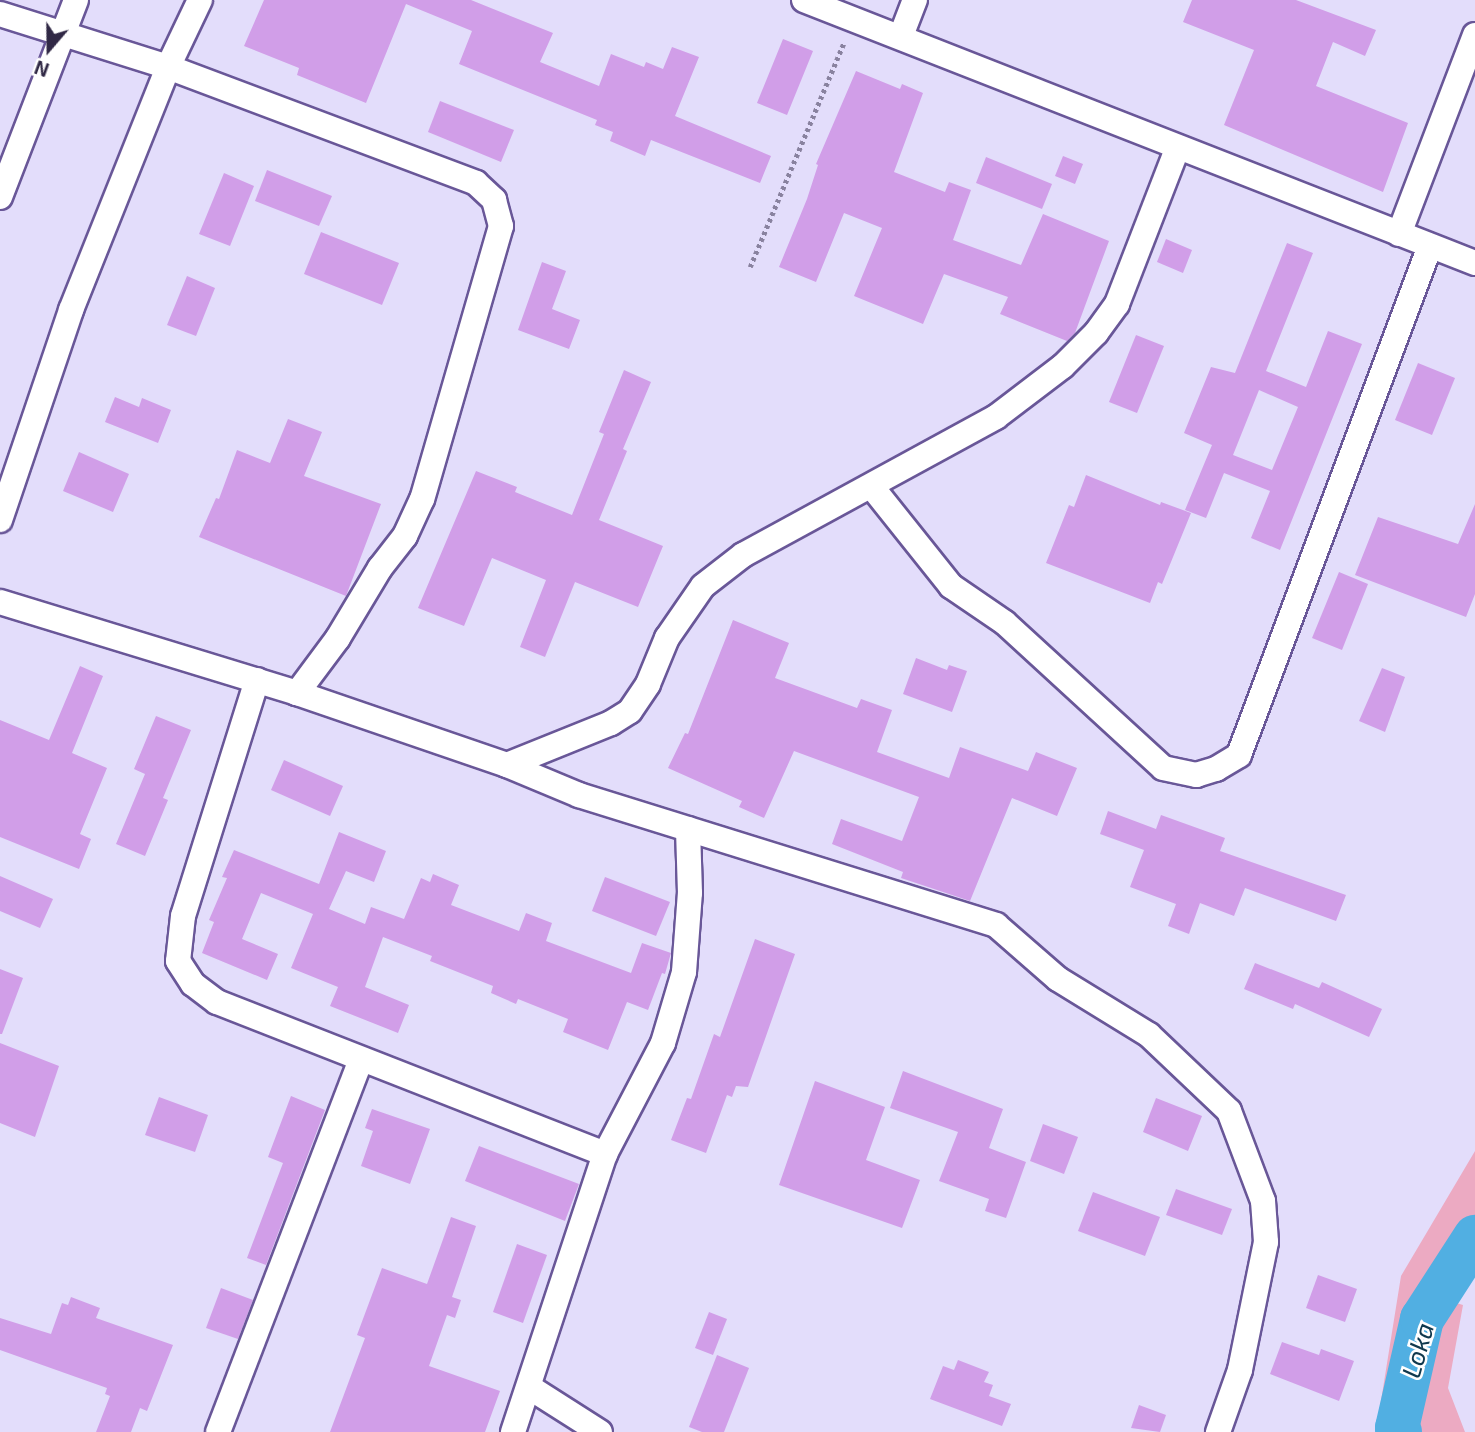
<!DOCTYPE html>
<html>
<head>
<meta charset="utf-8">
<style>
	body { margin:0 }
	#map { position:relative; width:1475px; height:1432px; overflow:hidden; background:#e3ddfb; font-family:"Exo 2",sans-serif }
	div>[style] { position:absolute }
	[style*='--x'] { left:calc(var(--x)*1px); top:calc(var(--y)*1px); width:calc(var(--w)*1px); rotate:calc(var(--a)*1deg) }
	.green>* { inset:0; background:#ecaac2 }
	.river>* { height:44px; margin:-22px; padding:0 22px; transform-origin:22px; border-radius:22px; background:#51afe2 }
	.building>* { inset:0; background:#d19ee8 }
	.path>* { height:4.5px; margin-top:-2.25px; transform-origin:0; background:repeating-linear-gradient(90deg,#89829f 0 3.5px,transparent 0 7px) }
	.roads { filter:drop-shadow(2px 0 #695798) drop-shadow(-2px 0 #695798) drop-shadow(0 2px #695798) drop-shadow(0 -2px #695798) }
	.street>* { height:24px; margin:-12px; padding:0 12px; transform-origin:12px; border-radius:12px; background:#fff }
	span { translate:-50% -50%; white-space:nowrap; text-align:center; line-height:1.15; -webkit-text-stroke:5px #fff; paint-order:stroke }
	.water-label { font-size:26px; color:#10394e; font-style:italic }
	.north { position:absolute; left:14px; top:14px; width:70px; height:70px; -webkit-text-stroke:5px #fff; paint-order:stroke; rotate:200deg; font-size:19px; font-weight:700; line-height:28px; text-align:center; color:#302845 }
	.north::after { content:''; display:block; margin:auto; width:24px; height:32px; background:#302845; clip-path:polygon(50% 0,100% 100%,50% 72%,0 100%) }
</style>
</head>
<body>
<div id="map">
	<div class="green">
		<i style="clip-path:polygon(1475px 1151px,1475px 1267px,1453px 1302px,1463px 1305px,1448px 1388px,1465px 1432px,1376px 1432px,1401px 1276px)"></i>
	</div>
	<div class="river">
		<i style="--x:1400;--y:1432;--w:5;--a:-127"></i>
		<i style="--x:1397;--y:1428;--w:112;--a:-77.1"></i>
		<i style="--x:1422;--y:1319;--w:98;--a:-57.1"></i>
	</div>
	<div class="building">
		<i style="clip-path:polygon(264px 0,471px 0,553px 33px,540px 62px,599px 86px,611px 54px,644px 67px,646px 62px,663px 69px,672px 47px,699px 57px,675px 116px,771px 156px,760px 183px,651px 140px,645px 156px,610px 141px,613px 132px,595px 125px,597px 120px,459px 64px,472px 31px,406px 4px,366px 103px,297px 75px,299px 68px,244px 46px)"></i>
		<i style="clip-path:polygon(1192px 0,1296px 0,1376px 30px,1365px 56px,1333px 42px,1316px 86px,1408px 123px,1383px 192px,1224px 125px,1254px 50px,1183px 22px)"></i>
		<i style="clip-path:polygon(783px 39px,813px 51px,787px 115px,757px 103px)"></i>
		<i style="clip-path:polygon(856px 71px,900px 89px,902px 84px,923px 93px,894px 172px,945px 192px,949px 182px,971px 190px,953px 240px,1021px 265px,1043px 214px,1109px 241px,1075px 333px,1067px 341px,1000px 314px,1008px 297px,944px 274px,923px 324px,854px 296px,882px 228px,844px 213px,816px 282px,779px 267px,807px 199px,818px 165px,816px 164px)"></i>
		<i style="clip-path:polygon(440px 101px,514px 130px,501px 162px,428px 132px)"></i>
		<i style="clip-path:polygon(1063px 156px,1083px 164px,1075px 184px,1055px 176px)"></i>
		<i style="clip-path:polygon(986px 157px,1052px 184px,1042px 209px,976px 183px)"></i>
		<i style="clip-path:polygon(267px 170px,332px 196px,319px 226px,255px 201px)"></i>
		<i style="clip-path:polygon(224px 173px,254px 186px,230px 246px,199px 234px)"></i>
		<i style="clip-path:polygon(321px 232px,399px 263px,382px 305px,304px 274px)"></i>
		<i style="clip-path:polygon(1166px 239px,1192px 250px,1183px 273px,1157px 262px)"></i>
		<i style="clip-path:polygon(evenodd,1287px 243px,1313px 253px,1266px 371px,1306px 387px,1328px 331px,1362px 344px,1280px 550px,1251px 538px,1270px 491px,1224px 473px,1206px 518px,1185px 510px,1212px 445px,1184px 433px,1211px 367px,1235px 373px,1287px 243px,1259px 390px,1298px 407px,1272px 470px,1233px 455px,1259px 390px)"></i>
		<i style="clip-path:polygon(542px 262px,566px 271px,552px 309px,580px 320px,569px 349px,518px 330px)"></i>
		<i style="clip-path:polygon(187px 276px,215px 288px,196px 336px,167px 325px)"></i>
		<i style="clip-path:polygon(1136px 335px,1164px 346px,1137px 413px,1109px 402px)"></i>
		<i style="clip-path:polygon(1418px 363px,1455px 378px,1432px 435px,1395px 420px)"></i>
		<i style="clip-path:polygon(624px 370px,651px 382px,623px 449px,627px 451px,599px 520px,663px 546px,638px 607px,575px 582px,545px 657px,520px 647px,546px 580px,492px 558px,464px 626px,418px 608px,476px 471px,517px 487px,515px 492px,572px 515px,604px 434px,599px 432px)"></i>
		<i style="clip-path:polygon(115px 397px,139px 407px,142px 398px,171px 410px,158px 443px,105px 422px)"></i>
		<i style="clip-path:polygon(288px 419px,322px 432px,304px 476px,381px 504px,346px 596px,199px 537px,216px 498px,219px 499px,237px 450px,270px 463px)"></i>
		<i style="clip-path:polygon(79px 452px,129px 474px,113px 512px,63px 491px)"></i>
		<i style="clip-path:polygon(1086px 475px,1160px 505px,1161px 502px,1191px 513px,1162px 584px,1158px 582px,1150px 603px,1046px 563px,1069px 505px,1074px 507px)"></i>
		<i style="clip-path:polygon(1475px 504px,1475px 594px,1466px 617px,1355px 575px,1378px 517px,1458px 544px)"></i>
		<i style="clip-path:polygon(1339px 572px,1368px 584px,1342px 650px,1312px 638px)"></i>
		<i style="clip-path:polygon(733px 620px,789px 643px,775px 678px,857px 708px,861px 699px,892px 710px,877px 752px,949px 778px,960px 747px,1028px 771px,1036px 752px,1077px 768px,1057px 816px,1012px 798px,970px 901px,901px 878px,903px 872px,832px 844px,841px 819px,902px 841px,919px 797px,794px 751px,764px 818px,739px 807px,742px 801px,668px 768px,685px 733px,688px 734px)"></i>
		<i style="clip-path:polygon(916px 658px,947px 670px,949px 665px,967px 671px,952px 712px,903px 694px)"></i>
		<i style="clip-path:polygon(80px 666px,103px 676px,72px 753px,107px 768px,80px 834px,91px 839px,79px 869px,0 837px,0 720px,49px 740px)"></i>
		<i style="clip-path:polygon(1382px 668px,1405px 677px,1385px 732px,1359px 721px)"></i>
		<i style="clip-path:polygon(156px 716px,191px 730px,163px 798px,168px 800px,145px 856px,116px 844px,145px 774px,134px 769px)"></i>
		<i style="clip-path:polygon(284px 760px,343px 786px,330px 816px,271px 790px)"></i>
		<i style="clip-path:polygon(1108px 811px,1156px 829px,1161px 815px,1225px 838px,1220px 851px,1346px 895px,1336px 921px,1245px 888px,1234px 916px,1200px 903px,1189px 934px,1168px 926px,1176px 904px,1130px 887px,1144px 850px,1100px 834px)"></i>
		<i style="clip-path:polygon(339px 832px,386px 851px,374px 882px,346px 871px,329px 909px,365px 924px,371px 907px,404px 919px,421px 878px,430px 882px,433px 874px,459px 885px,451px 905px,519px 931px,526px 913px,552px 923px,546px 941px,631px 973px,642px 943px,671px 953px,665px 974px,662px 973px,648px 1010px,627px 1002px,608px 1050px,563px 1032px,568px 1019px,518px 999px,516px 1004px,491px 993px,493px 986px,430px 961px,432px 956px,383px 937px,365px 987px,409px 1005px,398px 1033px,330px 1006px,338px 987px,291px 968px,313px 914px,261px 893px,242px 939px,278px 954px,267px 980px,202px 953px,214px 922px,209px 920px,227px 878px,222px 877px,234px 850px,319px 884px)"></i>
		<i style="clip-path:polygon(0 876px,53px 899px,40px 928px,0 911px)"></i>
		<i style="clip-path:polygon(605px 877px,670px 902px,656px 936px,592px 911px)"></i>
		<i style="clip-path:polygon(755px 939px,795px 954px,748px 1087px,736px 1086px,732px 1097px,727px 1095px,706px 1153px,671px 1140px,687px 1098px,691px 1099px,714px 1034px,720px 1037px)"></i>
		<i style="clip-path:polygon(1255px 963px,1319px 988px,1322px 982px,1382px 1009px,1369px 1037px,1295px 1004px,1293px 1009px,1244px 989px)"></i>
		<i style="clip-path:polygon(0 969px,23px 978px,2px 1034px,0 1034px)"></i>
		<i style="clip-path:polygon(0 1043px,59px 1066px,35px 1137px,0 1123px)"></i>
		<i style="clip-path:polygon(903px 1071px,1003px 1109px,989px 1148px,1026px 1162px,1006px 1218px,985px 1211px,989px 1199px,939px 1181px,958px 1132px,890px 1108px)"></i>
		<i style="clip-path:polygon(815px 1081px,885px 1107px,866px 1160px,920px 1180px,902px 1228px,779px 1185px)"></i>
		<i style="clip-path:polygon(291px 1096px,325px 1110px,266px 1265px,247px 1258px,283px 1163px,268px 1157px)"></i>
		<i style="clip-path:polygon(159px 1097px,208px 1115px,195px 1152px,145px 1135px)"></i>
		<i style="clip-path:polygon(1156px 1098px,1202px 1116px,1188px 1151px,1143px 1132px)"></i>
		<i style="clip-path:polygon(372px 1109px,430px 1129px,410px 1184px,361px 1166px,373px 1131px,365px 1128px)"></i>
		<i style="clip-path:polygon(1043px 1124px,1078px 1137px,1064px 1174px,1030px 1161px)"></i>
		<i style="clip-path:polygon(479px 1146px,579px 1184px,565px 1221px,465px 1181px)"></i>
		<i style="clip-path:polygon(1176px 1189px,1232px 1209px,1222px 1235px,1166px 1215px)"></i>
		<i style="clip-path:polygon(1093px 1192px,1160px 1217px,1145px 1256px,1078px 1231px)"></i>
		<i style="clip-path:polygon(451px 1217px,476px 1226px,452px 1297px,461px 1300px,455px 1318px,447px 1315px,429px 1366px,500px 1391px,485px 1432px,330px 1432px,365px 1338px,357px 1335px,382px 1268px,427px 1284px)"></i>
		<i style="clip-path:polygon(517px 1244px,547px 1255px,523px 1323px,493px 1312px)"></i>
		<i style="clip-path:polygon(1318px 1275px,1357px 1289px,1345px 1322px,1306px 1308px)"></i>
		<i style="clip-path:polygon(221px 1288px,253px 1300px,238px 1339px,206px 1328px)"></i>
		<i style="clip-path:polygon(71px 1297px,100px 1308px,96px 1318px,173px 1345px,147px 1411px,140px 1408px,131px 1432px,96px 1432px,110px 1396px,105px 1394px,107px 1388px,0 1350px,0 1318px,51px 1334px,62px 1303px,68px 1305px)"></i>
		<i style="clip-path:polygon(709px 1312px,727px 1319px,713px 1355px,695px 1348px)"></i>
		<i style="clip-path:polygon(1282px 1342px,1319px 1355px,1321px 1349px,1354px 1361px,1339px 1401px,1270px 1374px)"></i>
		<i style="clip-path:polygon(717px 1355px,749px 1368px,724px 1432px,702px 1432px,689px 1427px)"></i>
		<i style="clip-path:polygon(958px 1360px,989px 1372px,984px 1382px,993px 1385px,989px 1396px,1011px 1404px,1002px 1426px,930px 1399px,943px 1366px,954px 1370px)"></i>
		<i style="clip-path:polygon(1139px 1405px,1166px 1415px,1160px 1432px,1131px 1428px)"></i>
	</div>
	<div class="path">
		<i style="--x:750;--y:267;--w:244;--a:-67.3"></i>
	</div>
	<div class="roads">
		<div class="street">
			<i style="--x:804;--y:0;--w:721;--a:21.4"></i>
			<i style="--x:0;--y:14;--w:176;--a:17.5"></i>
			<i style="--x:168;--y:67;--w:329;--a:20.6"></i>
			<i style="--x:476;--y:183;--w:25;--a:43"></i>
			<i style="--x:494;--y:200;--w:27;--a:75"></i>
			<i style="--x:501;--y:226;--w:284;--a:106.1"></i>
			<i style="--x:422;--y:499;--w:41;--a:114.7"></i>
			<i style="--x:405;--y:536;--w:41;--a:128"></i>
			<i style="--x:380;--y:568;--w:82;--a:121"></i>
			<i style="--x:338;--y:638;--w:69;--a:126.7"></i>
			<i style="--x:901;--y:36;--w:39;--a:-69"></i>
			<i style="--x:0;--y:197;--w:211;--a:-68.9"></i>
			<i style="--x:1399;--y:234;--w:213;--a:-69.1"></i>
			<i style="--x:872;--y:487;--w:127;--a:51.4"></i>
			<i style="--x:951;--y:586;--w:65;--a:34.4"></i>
			<i style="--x:1005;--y:623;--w:214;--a:42.5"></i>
			<i style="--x:1163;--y:768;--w:34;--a:12"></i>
			<i style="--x:1196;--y:775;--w:21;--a:-17"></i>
			<i style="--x:1216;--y:769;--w:27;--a:-31"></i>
			<i style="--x:1239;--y:755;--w:544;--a:-69.43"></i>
			<i style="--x:0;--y:520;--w:222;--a:-71.3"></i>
			<i style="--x:71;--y:310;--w:262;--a:-68.2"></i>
			<i style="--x:168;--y:67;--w:74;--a:-64.5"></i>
			<i style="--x:0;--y:602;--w:311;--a:17"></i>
			<i style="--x:297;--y:693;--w:222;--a:18.9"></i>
			<i style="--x:507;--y:765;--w:78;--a:22.6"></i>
			<i style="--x:579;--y:795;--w:437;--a:17.3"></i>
			<i style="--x:996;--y:925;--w:82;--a:41.1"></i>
			<i style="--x:1058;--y:979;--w:107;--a:31.6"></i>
			<i style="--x:1149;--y:1035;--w:110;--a:43.5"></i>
			<i style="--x:1229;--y:1111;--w:96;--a:69.3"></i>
			<i style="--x:1263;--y:1201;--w:41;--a:85.8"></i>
			<i style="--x:1266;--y:1242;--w:131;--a:101.5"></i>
			<i style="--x:1240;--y:1370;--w:66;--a:109.5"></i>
			<i style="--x:257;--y:680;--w:247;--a:107.4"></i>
			<i style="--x:183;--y:916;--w:45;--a:96.3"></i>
			<i style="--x:178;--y:961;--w:27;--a:57"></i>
			<i style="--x:193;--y:984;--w:30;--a:37"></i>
			<i style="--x:217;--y:1002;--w:417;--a:21.4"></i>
			<i style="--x:507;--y:765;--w:112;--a:-22"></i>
			<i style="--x:611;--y:723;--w:22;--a:-32"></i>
			<i style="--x:630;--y:711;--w:32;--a:-56"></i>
			<i style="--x:648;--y:684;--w:50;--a:-67.6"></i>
			<i style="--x:667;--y:638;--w:63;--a:-55.3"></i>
			<i style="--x:703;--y:586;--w:51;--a:-37.8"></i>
			<i style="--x:743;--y:555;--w:288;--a:-28.6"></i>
			<i style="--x:996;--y:417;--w:84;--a:-37.3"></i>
			<i style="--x:1063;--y:366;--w:47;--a:-45"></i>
			<i style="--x:1096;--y:333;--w:36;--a:-54"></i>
			<i style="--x:1117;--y:304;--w:168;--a:-68.8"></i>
			<i style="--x:529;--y:1387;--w:84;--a:32.4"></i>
			<i style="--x:218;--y:1432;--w:399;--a:-69"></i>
			<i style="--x:513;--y:1432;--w:293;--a:-71.7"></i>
			<i style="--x:605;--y:1154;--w:125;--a:-62.4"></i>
			<i style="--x:663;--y:1043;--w:74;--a:-73.5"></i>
			<i style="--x:684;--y:972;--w:79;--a:-85.7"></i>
			<i style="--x:690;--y:893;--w:64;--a:-91.8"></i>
		</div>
	</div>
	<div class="water-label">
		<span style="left:1417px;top:1350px;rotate:-74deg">Loka</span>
	</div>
	<div class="north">N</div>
</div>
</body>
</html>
